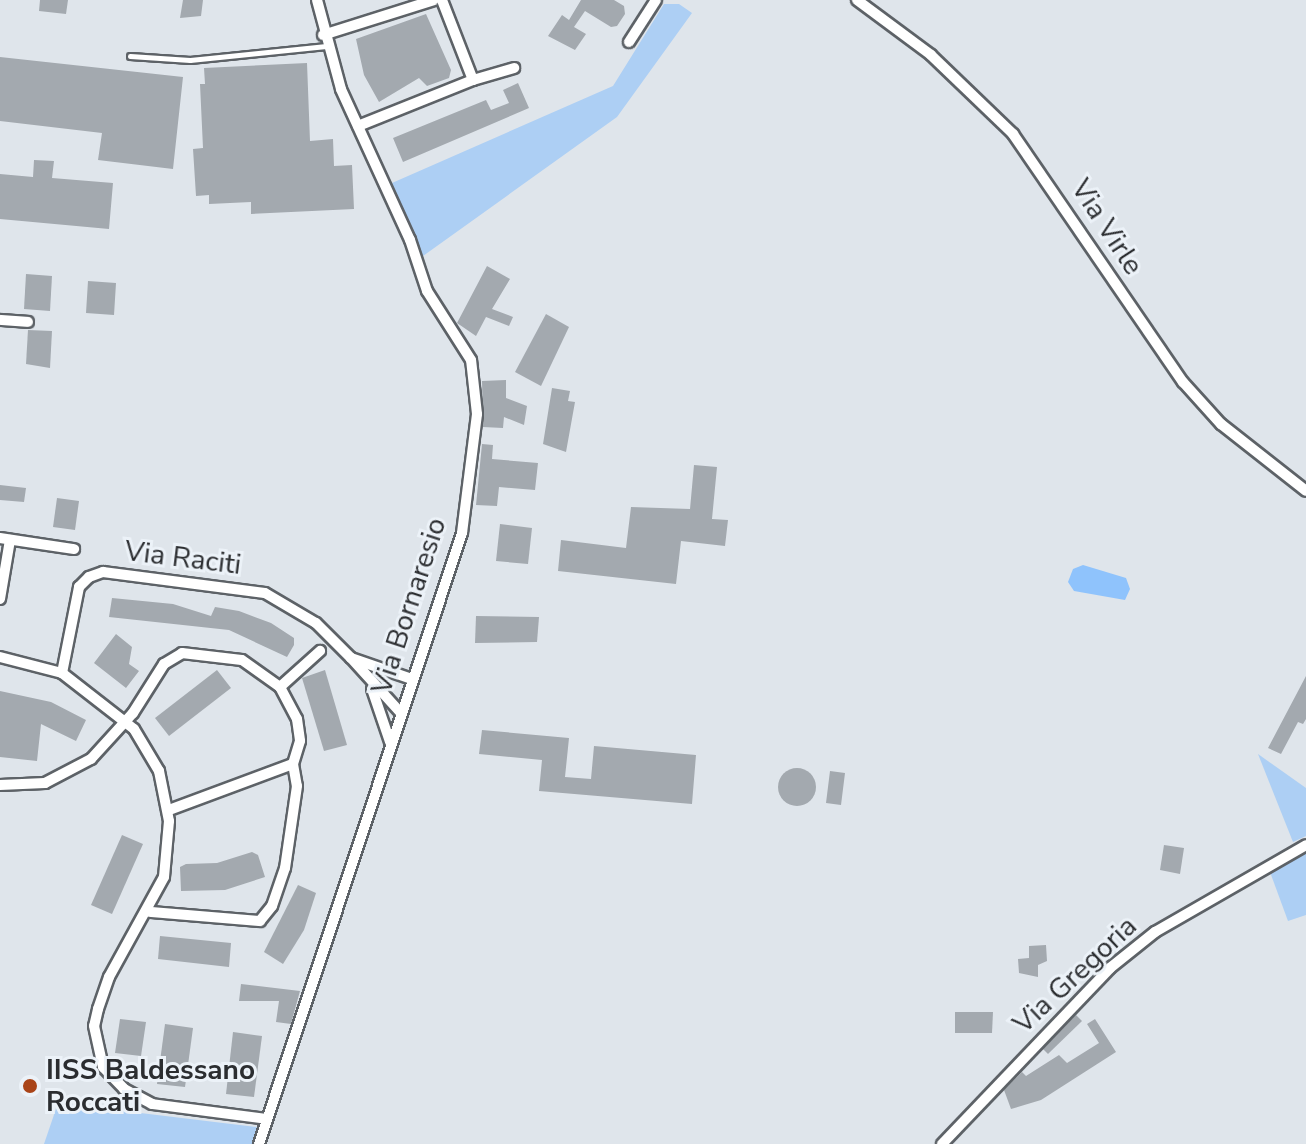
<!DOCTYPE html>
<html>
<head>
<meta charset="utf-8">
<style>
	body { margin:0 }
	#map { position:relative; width:1306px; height:1144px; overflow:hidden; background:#dfe5eb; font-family:"Nunito Sans",sans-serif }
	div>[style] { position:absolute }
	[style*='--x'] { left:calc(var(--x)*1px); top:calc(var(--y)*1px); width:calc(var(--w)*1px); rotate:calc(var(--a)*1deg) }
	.green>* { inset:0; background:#adcff4 }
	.water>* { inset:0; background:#8fc3fc }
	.building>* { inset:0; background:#a3a9af }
	.round { border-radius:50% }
	.roads { filter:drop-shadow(2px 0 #5d6267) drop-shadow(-2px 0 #5d6267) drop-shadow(0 2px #5d6267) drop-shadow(0 -2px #5d6267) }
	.lane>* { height:5px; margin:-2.5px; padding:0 2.5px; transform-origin:2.5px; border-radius:2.5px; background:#fff }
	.street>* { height:10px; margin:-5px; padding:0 5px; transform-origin:5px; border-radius:5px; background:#fff }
	.dots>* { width:22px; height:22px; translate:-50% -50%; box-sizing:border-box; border:4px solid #ecf2f8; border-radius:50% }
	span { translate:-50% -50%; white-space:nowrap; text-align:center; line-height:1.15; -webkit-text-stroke:6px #ecf2f8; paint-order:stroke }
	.street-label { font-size:28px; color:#2b2d30 }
	.poi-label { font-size:28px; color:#2b2d30; font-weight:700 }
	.left { translate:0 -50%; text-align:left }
</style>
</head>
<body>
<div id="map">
	<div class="green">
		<i style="clip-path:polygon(664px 4px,679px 4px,692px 13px,617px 117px,423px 256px,392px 183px,613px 86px)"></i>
		<i style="clip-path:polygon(1258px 754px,1306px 788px,1306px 836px,1293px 842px)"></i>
		<i style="clip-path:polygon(1306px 853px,1306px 915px,1288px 921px,1270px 872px)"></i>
		<i style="clip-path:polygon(58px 1103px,257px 1127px,252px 1144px,44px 1144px)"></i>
	</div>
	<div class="water">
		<i style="clip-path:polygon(1083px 565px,1126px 578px,1130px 589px,1125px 600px,1074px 591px,1068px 582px,1073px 569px)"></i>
	</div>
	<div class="building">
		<i style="clip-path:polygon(40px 0,68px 0,66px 14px,39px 11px)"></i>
		<i style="clip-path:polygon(183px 0,203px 0,201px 16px,180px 18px)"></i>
		<i style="clip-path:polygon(581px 0,614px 0,624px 6px,625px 14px,617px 26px,611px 27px,585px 11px,574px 27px,586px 34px,575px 50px,548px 36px,562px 15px,569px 20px)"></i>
		<i style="clip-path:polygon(426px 14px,451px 70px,449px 78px,427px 86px,419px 78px,379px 102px,364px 75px,356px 39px)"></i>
		<i style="clip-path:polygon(0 57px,183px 77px,173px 169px,98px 160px,102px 133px,0 121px)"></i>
		<i style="clip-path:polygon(307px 63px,310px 141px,333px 139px,334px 166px,352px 165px,354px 209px,251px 214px,251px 202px,209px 204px,209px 195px,196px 196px,193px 149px,203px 148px,200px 84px,205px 84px,204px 68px)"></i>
		<i style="clip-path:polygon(518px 83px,529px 108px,403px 162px,393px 138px,486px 100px,491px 110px,509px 103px,503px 90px)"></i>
		<i style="clip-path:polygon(34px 160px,54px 161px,52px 178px,113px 183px,109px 229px,0 219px,0 174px,33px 177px)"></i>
		<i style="clip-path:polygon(487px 266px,510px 279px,492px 309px,513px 317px,509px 326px,486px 317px,476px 336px,457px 323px)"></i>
		<i style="clip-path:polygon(26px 274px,52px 276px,50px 311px,24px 309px)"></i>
		<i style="clip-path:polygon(88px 281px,116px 283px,114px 315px,86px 313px)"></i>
		<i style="clip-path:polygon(546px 314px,569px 327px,541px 386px,515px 372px)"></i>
		<i style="clip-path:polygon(28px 330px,52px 331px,50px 368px,26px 364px)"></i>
		<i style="clip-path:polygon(506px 380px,506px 398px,527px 406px,524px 425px,504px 417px,503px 428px,483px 427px,482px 381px)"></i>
		<i style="clip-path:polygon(552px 388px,570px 391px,568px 401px,575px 402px,566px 452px,543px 444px)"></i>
		<i style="clip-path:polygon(482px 444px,493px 445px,492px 459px,538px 463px,535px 490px,499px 487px,497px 506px,476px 505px)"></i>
		<i style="clip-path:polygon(694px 465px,717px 467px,712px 519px,728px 520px,725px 546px,681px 541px,676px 584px,558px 571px,561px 540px,626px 548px,631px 507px,690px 509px)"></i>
		<i style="clip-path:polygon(0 485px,26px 488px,24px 502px,0 500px)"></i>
		<i style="clip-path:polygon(57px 498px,79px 501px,75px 530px,53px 527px)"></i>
		<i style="clip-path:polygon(500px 524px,532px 528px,528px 564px,496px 561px)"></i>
		<i style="clip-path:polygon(112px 598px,173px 604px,211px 616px,215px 607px,239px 611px,271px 623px,294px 638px,294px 645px,287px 657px,229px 630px,109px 617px)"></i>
		<i style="clip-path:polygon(476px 616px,539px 617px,537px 642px,475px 643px)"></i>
		<i style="clip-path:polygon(116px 634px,132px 647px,129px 664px,139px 671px,126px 688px,94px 663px)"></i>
		<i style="clip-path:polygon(217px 670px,231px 688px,169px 736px,155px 718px)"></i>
		<i style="clip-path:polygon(325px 670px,347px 745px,324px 751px,302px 678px)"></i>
		<i style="clip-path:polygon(1306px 676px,1306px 719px,1303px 724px,1298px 722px,1281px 754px,1268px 748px)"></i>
		<i style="clip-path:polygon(0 691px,51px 702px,86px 720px,76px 741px,41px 724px,37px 761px,0 757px)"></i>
		<i style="clip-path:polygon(482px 730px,569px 738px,565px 777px,591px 779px,594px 746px,696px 755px,692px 804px,539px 791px,542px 760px,479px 754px)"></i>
		<i class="round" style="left:778px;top:768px;width:38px;height:38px"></i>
		<i style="clip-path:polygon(830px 771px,845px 773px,841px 805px,826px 803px)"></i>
		<i style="clip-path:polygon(122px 835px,143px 844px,112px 914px,91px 905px)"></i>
		<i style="clip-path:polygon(1164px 845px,1184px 848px,1180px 874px,1160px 870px)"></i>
		<i style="clip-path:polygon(252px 852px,258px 855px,265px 877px,225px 890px,181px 891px,180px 867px,186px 864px,217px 863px)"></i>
		<i style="clip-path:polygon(298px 885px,316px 893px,304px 930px,283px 964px,264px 952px)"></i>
		<i style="clip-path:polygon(160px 936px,231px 943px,229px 967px,158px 959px)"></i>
		<i style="clip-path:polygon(1046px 945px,1047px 961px,1038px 965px,1038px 977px,1019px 973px,1018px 959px,1029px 958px,1029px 946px)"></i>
		<i style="clip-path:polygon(241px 984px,300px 991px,291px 1024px,276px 1022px,279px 1001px,239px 1001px)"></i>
		<i style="clip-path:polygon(955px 1012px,993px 1012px,992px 1033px,955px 1033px)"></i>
		<i style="clip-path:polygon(1076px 1015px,1082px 1021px,1048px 1054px,1043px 1049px)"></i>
		<i style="clip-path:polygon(120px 1019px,146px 1022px,141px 1056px,115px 1053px)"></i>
		<i style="clip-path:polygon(1095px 1019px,1116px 1052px,1041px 1100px,1011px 1109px,1004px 1090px,1022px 1072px,1026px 1076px,1059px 1055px,1067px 1063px,1099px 1043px,1087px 1024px)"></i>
		<i style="clip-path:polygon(165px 1024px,193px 1028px,185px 1087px,157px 1084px)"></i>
		<i style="clip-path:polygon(233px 1032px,262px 1036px,254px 1097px,226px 1094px)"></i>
	</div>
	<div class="roads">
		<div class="lane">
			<i style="--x:130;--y:56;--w:60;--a:3.8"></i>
			<i style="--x:190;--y:60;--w:137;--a:-5.9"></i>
		</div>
		<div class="street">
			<i style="--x:857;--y:0;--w:92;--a:36.6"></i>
			<i style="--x:931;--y:55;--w:114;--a:43.9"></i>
			<i style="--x:1013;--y:134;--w:301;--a:55.6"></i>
			<i style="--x:1183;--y:382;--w:57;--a:47.9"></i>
			<i style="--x:1221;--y:424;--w:108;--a:38.2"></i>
			<i style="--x:323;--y:35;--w:116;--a:-17.5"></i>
			<i style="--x:629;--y:42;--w:50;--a:-57.3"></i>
			<i style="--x:473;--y:80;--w:43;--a:-16.3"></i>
			<i style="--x:358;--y:126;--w:124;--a:-21.8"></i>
			<i style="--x:473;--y:80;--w:86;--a:-111.2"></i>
			<i style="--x:0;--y:320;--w:28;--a:4"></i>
			<i style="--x:0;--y:538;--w:75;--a:8.5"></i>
			<i style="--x:0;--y:599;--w:60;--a:-80.4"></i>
			<i style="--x:0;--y:657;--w:64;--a:14.5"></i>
			<i style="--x:62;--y:673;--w:91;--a:37.9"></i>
			<i style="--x:134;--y:729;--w:49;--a:59.2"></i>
			<i style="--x:159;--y:771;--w:51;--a:78.7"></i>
			<i style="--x:169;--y:821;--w:56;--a:95.1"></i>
			<i style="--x:164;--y:877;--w:114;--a:118.8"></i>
			<i style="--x:109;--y:977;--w:34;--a:109"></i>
			<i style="--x:98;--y:1009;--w:17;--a:103"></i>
			<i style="--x:94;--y:1026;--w:42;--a:77.6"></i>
			<i style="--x:103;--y:1067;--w:30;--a:46"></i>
			<i style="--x:124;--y:1089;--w:32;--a:28"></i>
			<i style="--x:152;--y:1104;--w:116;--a:7.4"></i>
			<i style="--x:62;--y:673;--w:88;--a:-78.8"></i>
			<i style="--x:79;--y:587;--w:14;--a:-45"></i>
			<i style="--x:89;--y:577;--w:15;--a:-20"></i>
			<i style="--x:103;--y:572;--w:163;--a:7.4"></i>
			<i style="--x:265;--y:593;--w:59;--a:30.5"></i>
			<i style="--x:316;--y:623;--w:49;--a:45"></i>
			<i style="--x:280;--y:687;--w:54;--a:-42"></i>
			<i style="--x:372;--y:689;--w:56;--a:71.2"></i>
			<i style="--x:400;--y:712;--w:73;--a:-132.2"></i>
			<i style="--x:351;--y:658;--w:65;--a:19"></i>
			<i style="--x:0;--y:785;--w:45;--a:-2.5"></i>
			<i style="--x:45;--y:783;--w:52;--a:-27.6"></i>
			<i style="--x:91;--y:759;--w:62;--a:-47.6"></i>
			<i style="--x:133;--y:713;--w:58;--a:-57.7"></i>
			<i style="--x:164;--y:664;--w:21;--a:-31"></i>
			<i style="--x:182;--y:653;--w:60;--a:6.7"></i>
			<i style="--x:242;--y:660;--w:47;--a:35.4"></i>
			<i style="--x:280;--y:687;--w:36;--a:62"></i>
			<i style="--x:297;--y:719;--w:22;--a:82"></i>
			<i style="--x:300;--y:741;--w:24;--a:107"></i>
			<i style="--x:293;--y:764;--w:22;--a:80"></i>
			<i style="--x:297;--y:786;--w:83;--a:98.3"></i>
			<i style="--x:285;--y:868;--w:40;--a:108.9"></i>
			<i style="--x:272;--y:906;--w:19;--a:129"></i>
			<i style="--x:260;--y:921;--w:110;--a:-175.3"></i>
			<i style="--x:169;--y:810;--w:132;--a:-20.4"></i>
			<i style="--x:259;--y:1144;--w:644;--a:-71.62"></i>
			<i style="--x:462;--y:533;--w:120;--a:-82.8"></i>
			<i style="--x:477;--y:414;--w:54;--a:-96.3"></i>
			<i style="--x:471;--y:360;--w:82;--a:-122.5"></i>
			<i style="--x:427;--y:291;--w:54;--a:-108.4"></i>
			<i style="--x:410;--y:240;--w:166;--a:-114.6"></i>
			<i style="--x:341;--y:89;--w:92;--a:-105.1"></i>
			<i style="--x:942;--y:1144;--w:243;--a:-46.3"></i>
			<i style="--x:1110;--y:968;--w:58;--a:-38.7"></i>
			<i style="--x:1155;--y:932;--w:174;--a:-29.9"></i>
		</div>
	</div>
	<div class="dots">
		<i style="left:30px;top:1086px;background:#a94418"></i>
	</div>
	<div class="street-label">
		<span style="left:1107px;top:227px;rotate:57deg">Via Virle</span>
		<span style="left:183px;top:558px;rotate:7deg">Via Raciti</span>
		<span style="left:409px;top:606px;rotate:-72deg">Via Bornaresio</span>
		<span style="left:1075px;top:975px;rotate:-43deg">Via Gregoria</span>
	</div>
	<div class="poi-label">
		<span class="left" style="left:46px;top:1086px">IISS Baldessano<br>Roccati</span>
	</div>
</div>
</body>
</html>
